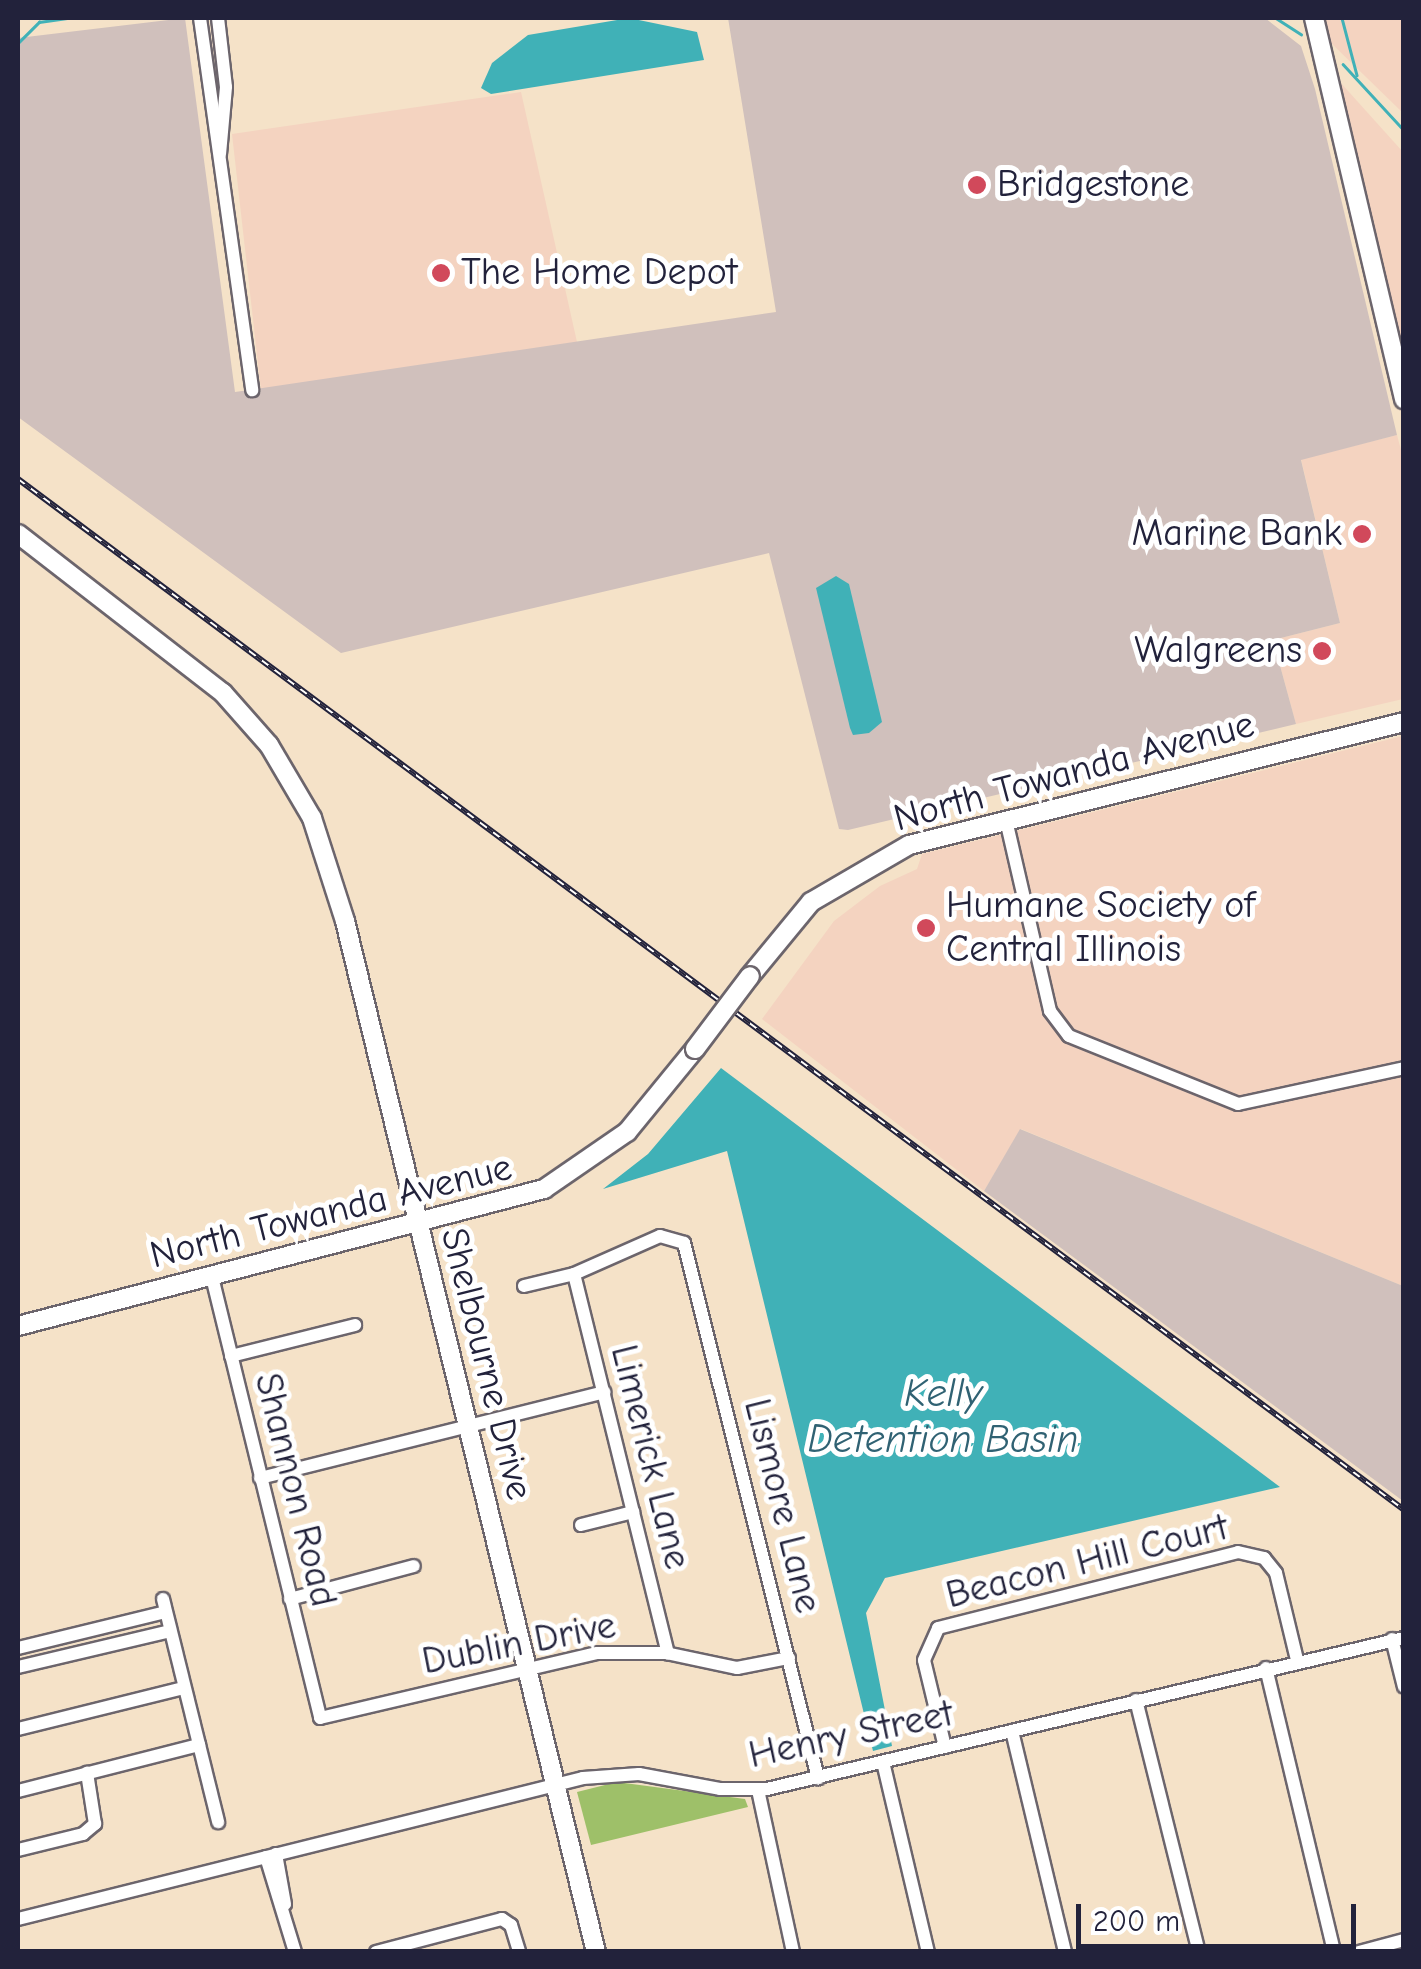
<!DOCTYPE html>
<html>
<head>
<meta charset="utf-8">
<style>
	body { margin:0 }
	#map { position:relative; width:1421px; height:1969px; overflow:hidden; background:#f5e2c8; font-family:"Comic Neue",sans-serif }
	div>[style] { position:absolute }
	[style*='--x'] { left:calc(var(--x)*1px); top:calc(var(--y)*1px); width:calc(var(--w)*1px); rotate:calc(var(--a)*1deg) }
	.built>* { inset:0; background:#f4d3c0 }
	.industrial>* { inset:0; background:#d0c0bc }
	.green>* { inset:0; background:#9ec069 }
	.water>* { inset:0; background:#40b1b7 }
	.stream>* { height:2.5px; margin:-1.25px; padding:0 1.25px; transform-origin:1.25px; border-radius:1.25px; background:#40b1b7 }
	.roads { filter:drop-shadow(2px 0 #6c656c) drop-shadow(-2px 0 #6c656c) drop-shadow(0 2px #6c656c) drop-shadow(0 -2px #6c656c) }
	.minor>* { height:12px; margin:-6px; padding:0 6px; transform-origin:6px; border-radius:6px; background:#fff }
	.major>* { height:18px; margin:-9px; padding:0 9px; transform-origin:9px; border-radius:9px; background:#fff }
	.rail>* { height:6px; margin-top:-3px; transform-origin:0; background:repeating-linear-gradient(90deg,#fff 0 8px,#22223b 0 16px); box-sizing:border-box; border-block:2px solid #22223b }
	.bridges { filter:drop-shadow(2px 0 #6c656c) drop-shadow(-2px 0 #6c656c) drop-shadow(0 2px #6c656c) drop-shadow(0 -2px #6c656c) }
	.major-bridge>* { height:18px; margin:-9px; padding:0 9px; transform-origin:9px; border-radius:9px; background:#fff }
	.dots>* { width:28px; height:28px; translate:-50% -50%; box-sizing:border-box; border:5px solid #fff; border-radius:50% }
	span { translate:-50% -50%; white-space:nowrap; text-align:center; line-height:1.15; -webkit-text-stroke:10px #fff; paint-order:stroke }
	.poi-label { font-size:38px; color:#22223b }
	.left { translate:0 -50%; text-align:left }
	.right { translate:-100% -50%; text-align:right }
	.street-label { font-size:38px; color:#22223b }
	.water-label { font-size:40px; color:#306273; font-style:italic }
	.frame { position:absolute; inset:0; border:20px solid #22223b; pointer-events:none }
	.scale { position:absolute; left:1076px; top:1904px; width:280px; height:45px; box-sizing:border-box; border:5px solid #22223b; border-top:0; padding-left:12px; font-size:30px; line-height:35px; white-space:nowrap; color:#22223b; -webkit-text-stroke:8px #fff; paint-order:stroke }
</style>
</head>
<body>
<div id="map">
	<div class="built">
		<i style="clip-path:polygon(1325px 18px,1403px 18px,1403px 113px,1330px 42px)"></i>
		<i style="clip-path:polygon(1340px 82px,1403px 152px,1403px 359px)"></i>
		<i style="clip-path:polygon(521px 92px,577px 342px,261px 390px,232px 134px)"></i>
		<i style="clip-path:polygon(1397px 435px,1404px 461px,1403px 699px,1296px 724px,1273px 640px,1340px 623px,1301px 459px)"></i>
		<i style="clip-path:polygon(1403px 736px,1403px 1286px,1021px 1129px,984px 1191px,762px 1019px,834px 921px,880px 886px,917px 869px,922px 854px)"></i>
	</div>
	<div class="industrial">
		<i style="clip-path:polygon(185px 18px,235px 392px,776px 312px,728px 18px,1265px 18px,1301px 46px,1315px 89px,1397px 435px,1301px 460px,1340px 623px,1273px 640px,1296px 724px,848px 830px,839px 829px,769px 553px,341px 653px,18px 417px,18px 38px)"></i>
		<i style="clip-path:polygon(1020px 1129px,1403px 1286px,1403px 1501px,984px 1191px)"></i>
	</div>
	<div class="green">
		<i style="clip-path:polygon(617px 1782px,745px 1799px,748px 1807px,591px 1845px,577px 1792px)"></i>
	</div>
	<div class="water">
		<i style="clip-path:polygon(629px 18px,697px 32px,704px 60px,491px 94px,481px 88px,492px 63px,528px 35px)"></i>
		<i style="clip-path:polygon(836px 576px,849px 584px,882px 722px,869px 733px,853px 735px,850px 728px,816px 588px)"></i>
		<i style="clip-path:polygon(721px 1068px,1280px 1487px,885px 1578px,866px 1613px,892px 1746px,873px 1751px,727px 1151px,603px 1189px,648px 1154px)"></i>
	</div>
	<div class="stream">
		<i style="--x:1276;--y:18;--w:30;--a:33"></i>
		<i style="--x:1342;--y:18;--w:59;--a:75.3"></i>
		<i style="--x:18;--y:43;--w:30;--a:-45"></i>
		<i style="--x:39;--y:22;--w:28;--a:-8"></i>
		<i style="--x:1343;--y:64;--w:90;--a:47.3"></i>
	</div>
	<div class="roads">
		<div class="minor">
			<i style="--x:200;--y:18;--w:376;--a:82"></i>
			<i style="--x:218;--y:18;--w:69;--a:83.4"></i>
			<i style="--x:226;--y:87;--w:67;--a:95.1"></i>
			<i style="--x:1006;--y:820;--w:196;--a:77"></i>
			<i style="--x:1050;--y:1011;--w:31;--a:53"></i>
			<i style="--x:1069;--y:1036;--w:182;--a:21.9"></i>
			<i style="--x:1238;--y:1104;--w:170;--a:-12.2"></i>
			<i style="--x:574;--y:1274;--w:391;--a:76.1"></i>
			<i style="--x:212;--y:1277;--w:454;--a:76.2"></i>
			<i style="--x:320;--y:1718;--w:285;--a:-13.2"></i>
			<i style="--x:597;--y:1653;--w:69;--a:0"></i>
			<i style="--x:666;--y:1653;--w:73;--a:11.9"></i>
			<i style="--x:737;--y:1668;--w:53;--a:-10.9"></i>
			<i style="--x:524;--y:1286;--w:51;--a:-13.5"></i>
			<i style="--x:574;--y:1274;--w:94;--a:-23.8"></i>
			<i style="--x:660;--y:1236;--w:25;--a:16"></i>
			<i style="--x:684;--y:1243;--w:552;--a:75.94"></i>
			<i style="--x:231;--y:1356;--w:128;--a:-14"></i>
			<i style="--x:260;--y:1478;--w:355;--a:-14"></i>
			<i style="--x:581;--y:1525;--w:54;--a:-14"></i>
			<i style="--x:163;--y:1599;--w:230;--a:76.1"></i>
			<i style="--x:290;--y:1599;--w:128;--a:-14.9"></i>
			<i style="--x:1392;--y:1639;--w:49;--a:76"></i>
			<i style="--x:18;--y:1648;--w:152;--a:-13.7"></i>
			<i style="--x:18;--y:1667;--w:156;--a:-13.3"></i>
			<i style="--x:1266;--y:1668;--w:292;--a:76.5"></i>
			<i style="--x:1136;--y:1700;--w:260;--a:76"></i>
			<i style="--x:18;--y:1729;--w:171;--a:-13.9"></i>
			<i style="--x:1012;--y:1731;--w:227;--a:76.5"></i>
			<i style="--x:945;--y:1747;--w:89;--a:-103.6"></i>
			<i style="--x:924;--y:1660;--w:35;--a:-66"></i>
			<i style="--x:938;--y:1628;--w:309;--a:-14.2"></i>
			<i style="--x:1238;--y:1552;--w:27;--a:13"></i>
			<i style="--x:1264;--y:1558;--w:19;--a:51"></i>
			<i style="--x:1276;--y:1573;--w:89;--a:76.4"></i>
			<i style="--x:883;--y:1762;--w:195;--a:76.7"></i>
			<i style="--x:758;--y:1790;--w:166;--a:77.8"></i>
			<i style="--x:18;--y:1791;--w:187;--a:-14.3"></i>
			<i style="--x:18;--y:1850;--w:67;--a:-13.8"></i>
			<i style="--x:83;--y:1834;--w:16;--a:-40"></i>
			<i style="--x:95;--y:1824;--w:52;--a:-98.9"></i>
			<i style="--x:276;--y:1854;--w:51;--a:79.8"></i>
			<i style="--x:266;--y:1857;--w:99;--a:73"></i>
			<i style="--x:18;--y:1919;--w:582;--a:-14.01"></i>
			<i style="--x:583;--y:1778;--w:56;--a:-4.1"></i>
			<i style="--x:639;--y:1774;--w:82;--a:10.5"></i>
			<i style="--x:720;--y:1789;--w:47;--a:0"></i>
			<i style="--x:767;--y:1789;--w:655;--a:-13.34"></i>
			<i style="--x:376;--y:1952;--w:130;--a:-14.7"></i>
			<i style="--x:502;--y:1919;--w:11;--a:34"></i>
			<i style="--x:511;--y:1925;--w:28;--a:73"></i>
			<i style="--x:1359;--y:1952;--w:47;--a:-14.9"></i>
		</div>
		<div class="major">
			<i style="--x:1314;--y:18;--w:392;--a:76.7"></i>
			<i style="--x:18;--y:534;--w:259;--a:37.8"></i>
			<i style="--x:223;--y:693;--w:69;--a:48.5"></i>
			<i style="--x:269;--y:745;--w:85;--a:59.5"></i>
			<i style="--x:312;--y:818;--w:108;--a:72.2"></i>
			<i style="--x:345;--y:921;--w:1061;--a:76.32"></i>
			<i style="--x:750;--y:976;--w:96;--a:-50.5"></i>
			<i style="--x:811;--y:902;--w:113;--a:-30.2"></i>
			<i style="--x:909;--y:845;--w:510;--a:-13.95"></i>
			<i style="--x:18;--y:1326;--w:544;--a:-14.6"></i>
			<i style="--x:544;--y:1189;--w:101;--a:-34.5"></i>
			<i style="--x:627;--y:1132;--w:107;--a:-50.7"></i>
		</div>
	</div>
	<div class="rail">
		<i style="--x:18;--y:479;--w:1727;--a:36.64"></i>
	</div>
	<div class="bridges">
		<div class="major-bridge">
			<i style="--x:695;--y:1049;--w:91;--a:-53"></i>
		</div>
	</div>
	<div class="dots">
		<i style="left:977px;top:185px;background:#d1495b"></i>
		<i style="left:441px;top:273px;background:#d1495b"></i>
		<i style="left:1362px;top:534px;background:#d1495b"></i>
		<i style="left:1322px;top:651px;background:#d1495b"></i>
		<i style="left:926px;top:928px;background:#d1495b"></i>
	</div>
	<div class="poi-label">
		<span class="left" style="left:997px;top:185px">Bridgestone</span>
		<span class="left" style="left:461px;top:273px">The Home Depot</span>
		<span class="right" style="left:1342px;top:534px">Marine Bank</span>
		<span class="right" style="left:1302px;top:651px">Walgreens</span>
		<span class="left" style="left:946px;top:928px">Humane Society of<br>Central Illinois</span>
	</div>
	<div class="street-label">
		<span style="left:1074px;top:772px;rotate:-15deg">North Towanda Avenue</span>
		<span style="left:331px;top:1212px;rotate:-14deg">North Towanda Avenue</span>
		<span style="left:486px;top:1364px;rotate:76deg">Shelbourne Drive</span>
		<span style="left:650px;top:1457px;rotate:76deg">Limerick Lane</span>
		<span style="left:295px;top:1490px;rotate:76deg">Shannon Road</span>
		<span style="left:782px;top:1506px;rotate:76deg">Lismore Lane</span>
		<span style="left:1087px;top:1562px;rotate:-14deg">Beacon Hill Court</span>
		<span style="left:519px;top:1644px;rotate:-11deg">Dublin Drive</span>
		<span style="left:851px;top:1735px;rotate:-12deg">Henry Street</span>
	</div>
	<div class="water-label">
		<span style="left:943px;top:1416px">Kelly<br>Detention Basin</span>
	</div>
	<div class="frame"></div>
	<div class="scale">200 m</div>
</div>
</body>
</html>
